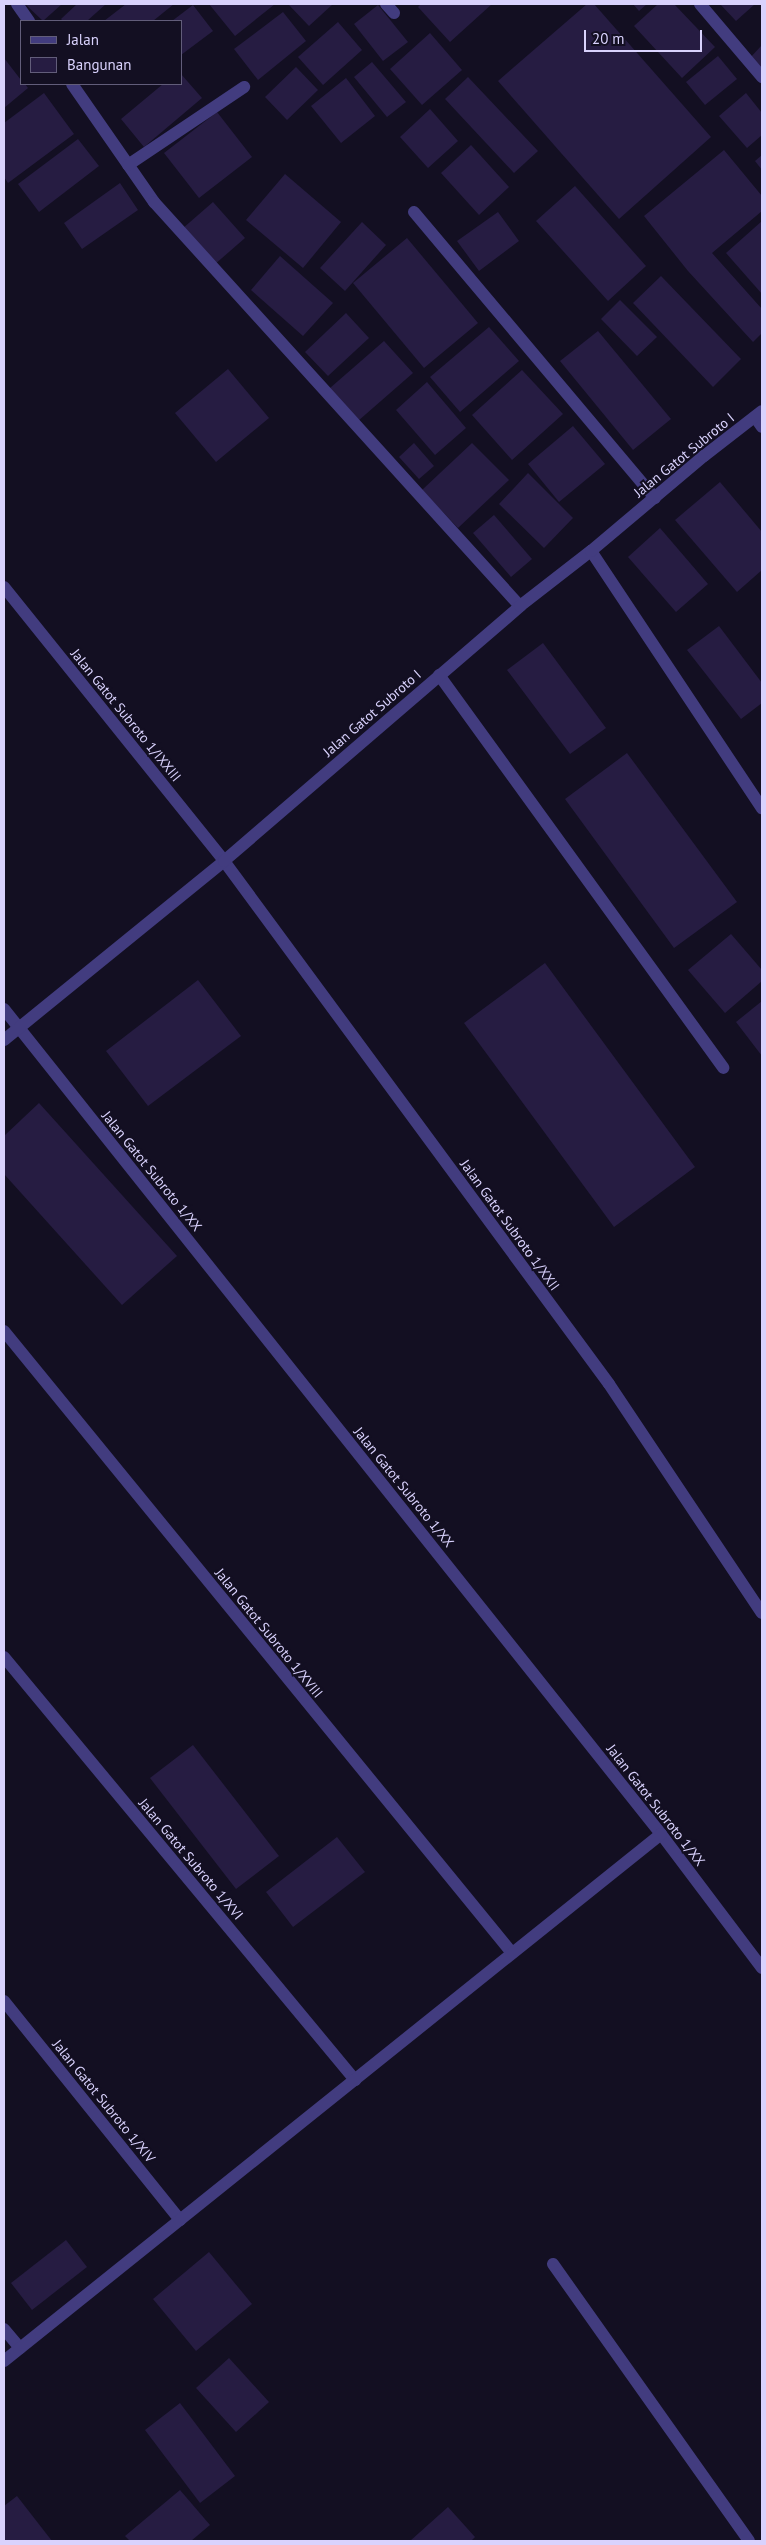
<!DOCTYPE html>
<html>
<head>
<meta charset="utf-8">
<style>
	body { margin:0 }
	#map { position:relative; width:766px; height:2545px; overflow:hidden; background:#130f22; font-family:"PT Sans",sans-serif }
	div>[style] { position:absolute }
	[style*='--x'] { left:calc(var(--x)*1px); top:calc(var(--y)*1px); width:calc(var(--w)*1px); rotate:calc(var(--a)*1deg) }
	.building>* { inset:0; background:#261c42 }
	.service>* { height:12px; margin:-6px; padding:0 6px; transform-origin:6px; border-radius:6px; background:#423c7f }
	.minor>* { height:12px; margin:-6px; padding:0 6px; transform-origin:6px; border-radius:6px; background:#423c7f }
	span { translate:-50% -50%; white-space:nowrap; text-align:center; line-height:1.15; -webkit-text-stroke:4px #130f22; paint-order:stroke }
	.street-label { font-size:14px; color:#d9d2fd }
	.frame { position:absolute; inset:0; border:5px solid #d9d2fd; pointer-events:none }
	.legend { position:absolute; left:20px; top:20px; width:162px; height:65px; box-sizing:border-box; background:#130f22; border:1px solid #625d7a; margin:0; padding:6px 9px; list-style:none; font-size:15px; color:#d9d2fd }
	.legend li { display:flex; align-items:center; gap:10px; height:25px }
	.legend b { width:25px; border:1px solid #625d7a }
	.scale { position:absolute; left:584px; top:30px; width:118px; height:22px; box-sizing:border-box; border:2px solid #d9d2fd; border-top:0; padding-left:6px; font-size:15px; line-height:18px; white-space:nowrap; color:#d9d2fd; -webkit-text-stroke:4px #130f22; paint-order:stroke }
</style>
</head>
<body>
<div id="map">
	<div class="building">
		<i style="clip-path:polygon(25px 4px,62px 4px,43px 21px)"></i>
		<i style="clip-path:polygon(77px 4px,106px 4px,87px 21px,63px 21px,61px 19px)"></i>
		<i style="clip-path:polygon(126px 4px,174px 4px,153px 21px,104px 21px)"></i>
		<i style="clip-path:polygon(209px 4px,275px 4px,235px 36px)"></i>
		<i style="clip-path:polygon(288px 4px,333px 4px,309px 26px)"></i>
		<i style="clip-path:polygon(421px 4px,492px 4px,450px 42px,418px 7px)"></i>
		<i style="clip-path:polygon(587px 4px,594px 4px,711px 137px,619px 219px,498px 81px)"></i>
		<i style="clip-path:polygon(633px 4px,647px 4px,639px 11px)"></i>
		<i style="clip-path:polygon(658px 4px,674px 4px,715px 47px,682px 78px,634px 26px)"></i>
		<i style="clip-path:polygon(720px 4px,755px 4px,736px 21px)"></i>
		<i style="clip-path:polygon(193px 5px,213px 31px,181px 55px,181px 21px,172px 21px)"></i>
		<i style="clip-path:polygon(378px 5px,408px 42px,383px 61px,354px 24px)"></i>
		<i style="clip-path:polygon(283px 12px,306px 41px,258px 80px,234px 49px)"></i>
		<i style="clip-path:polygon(338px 22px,362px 50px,323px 85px,298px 57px)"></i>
		<i style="clip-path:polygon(430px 33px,462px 70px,422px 105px,390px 69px)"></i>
		<i style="clip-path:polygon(762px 45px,762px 72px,749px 59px)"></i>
		<i style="clip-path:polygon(718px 56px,737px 79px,705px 105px,686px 82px)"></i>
		<i style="clip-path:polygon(4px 58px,21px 80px,21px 84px,25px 84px,28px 88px,4px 108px)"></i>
		<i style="clip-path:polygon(372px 62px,406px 102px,387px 117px,354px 77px)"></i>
		<i style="clip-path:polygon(296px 67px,318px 90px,287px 120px,265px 97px)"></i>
		<i style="clip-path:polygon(181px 74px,202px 98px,144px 147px,121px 119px,163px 84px,181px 84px)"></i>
		<i style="clip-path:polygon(468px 77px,538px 151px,514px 173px,445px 99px)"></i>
		<i style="clip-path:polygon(346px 78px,375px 116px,341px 143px,311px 106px)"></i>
		<i style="clip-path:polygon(44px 93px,74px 134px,8px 183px,4px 177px,4px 123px)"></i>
		<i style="clip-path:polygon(746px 93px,762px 113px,762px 135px,747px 148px,719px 116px)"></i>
		<i style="clip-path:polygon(430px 109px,458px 141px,428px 168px,400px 137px)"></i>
		<i style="clip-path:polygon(217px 112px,252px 157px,199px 198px,164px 153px)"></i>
		<i style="clip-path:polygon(78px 139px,99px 166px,39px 212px,18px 184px)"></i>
		<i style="clip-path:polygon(471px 145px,509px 187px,479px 215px,441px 173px)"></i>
		<i style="clip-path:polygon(724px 150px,762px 196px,762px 211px,712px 253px,762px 309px,762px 333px,753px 342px,688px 271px,644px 216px)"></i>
		<i style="clip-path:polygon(762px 155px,762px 170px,755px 161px)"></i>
		<i style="clip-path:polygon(285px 174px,341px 222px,303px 268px,246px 220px)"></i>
		<i style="clip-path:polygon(120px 183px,138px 210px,82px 249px,64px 223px)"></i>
		<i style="clip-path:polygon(575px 186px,646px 266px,608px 301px,536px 221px)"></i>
		<i style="clip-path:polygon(213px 202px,245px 238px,214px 265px,182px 229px)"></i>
		<i style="clip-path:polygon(498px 212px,519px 241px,479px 271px,457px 241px)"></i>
		<i style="clip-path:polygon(762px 221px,762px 294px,726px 253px)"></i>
		<i style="clip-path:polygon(362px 222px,386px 245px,345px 291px,320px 268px)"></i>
		<i style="clip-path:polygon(407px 238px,478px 323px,424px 368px,353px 283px)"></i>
		<i style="clip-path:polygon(280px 256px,333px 303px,303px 336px,251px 290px)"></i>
		<i style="clip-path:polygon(661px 276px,741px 359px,713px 387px,633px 303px)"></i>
		<i style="clip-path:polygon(620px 300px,657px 337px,637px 356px,601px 319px)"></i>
		<i style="clip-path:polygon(346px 313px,369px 338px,328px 376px,305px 352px)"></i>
		<i style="clip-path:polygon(489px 327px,519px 361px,460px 412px,430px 377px)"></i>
		<i style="clip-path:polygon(598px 331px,671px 419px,633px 450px,560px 361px)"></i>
		<i style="clip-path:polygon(384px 341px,413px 373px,358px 421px,330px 388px)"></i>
		<i style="clip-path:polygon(228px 369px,269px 418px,216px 462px,175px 413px)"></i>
		<i style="clip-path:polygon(522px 370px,563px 414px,512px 460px,472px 415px)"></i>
		<i style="clip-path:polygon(427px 382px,466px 428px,435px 455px,396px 410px)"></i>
		<i style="clip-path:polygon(573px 426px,605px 464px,559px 502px,528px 464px)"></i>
		<i style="clip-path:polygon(414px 443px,434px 466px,419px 479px,399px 457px)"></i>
		<i style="clip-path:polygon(472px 443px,509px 480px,458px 528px,422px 490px)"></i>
		<i style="clip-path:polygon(528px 473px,573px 518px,544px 548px,499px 504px)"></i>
		<i style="clip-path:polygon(720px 482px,762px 532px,762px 570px,737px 592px,675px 520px)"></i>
		<i style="clip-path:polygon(494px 515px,532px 559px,511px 577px,473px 533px)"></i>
		<i style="clip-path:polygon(660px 528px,708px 584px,676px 612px,628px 557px)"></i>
		<i style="clip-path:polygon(719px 626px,762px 683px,762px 703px,741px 719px,687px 650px)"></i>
		<i style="clip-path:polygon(543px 643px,606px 728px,570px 754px,507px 670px)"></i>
		<i style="clip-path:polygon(627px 753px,737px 902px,674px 948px,565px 799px)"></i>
		<i style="clip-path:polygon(731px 934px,762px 970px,762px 981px,725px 1013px,688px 970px)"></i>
		<i style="clip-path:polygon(545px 963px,695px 1167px,614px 1227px,464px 1023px)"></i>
		<i style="clip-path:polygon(198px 980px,241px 1036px,148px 1106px,106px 1051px)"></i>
		<i style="clip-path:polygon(762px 1001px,762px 1056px,736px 1022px)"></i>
		<i style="clip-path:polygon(39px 1103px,177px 1256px,122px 1305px,4px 1174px,4px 1136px)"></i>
		<i style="clip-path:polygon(193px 1745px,279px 1856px,236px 1889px,150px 1778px)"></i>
		<i style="clip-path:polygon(337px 1837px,365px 1872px,293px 1927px,266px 1892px)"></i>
		<i style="clip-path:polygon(66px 2240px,87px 2267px,32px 2310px,11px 2283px)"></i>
		<i style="clip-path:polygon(209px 2252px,252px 2304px,196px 2351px,153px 2299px)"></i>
		<i style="clip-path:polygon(229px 2358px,269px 2402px,236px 2432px,196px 2388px)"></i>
		<i style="clip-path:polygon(180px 2403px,235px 2476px,200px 2503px,145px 2430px)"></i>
		<i style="clip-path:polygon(180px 2490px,210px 2525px,191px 2541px,130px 2541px,125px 2536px)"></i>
		<i style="clip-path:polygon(17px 2496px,52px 2541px,4px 2541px,4px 2506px)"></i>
		<i style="clip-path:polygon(448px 2507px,475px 2537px,471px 2541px,410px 2541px)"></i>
	</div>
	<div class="service">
		<i style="--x:553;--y:2264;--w:339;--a:54.7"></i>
	</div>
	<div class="minor">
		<i style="--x:17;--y:4;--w:21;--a:55"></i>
		<i style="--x:386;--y:4;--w:12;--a:48"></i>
		<i style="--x:700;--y:4;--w:96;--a:49.7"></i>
		<i style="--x:72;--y:84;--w:144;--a:55.2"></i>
		<i style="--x:154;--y:202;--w:545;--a:47.83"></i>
		<i style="--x:128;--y:165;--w:140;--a:-33.9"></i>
		<i style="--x:414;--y:212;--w:374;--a:49.9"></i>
		<i style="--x:755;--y:417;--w:12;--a:55"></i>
		<i style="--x:591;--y:551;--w:309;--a:56.4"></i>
		<i style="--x:4;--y:587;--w:351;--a:51.2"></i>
		<i style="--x:224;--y:861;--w:649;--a:53.64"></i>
		<i style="--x:609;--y:1384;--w:275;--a:56.3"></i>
		<i style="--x:439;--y:675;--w:485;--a:54.1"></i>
		<i style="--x:4;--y:1009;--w:1055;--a:51.47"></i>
		<i style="--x:661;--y:1834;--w:168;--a:53"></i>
		<i style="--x:4;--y:1040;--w:284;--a:-39.1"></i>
		<i style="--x:224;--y:861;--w:391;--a:-40.7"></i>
		<i style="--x:520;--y:606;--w:90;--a:-37.8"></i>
		<i style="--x:591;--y:551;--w:148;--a:-40.1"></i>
		<i style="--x:704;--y:456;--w:73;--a:-37.8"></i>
		<i style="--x:4;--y:1331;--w:803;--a:50.76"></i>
		<i style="--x:4;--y:1657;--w:550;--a:50.31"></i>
		<i style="--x:4;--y:2001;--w:281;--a:51.2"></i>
		<i style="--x:4;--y:2329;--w:25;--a:50"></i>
		<i style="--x:4;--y:2361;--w:842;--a:-38.73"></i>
	</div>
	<div class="street-label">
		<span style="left:684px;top:455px;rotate:-39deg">Jalan Gatot Subroto I</span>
		<span style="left:372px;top:713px;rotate:-41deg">Jalan Gatot Subroto I</span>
		<span style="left:126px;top:715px;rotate:51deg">Jalan Gatot Subroto 1/IXXIII</span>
		<span style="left:152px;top:1171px;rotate:51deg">Jalan Gatot Subroto 1/XX</span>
		<span style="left:510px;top:1225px;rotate:54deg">Jalan Gatot Subroto 1/XXII</span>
		<span style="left:404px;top:1487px;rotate:51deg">Jalan Gatot Subroto 1/XX</span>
		<span style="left:269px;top:1633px;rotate:51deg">Jalan Gatot Subroto 1/XVIII</span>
		<span style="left:656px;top:1805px;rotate:52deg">Jalan Gatot Subroto 1/XX</span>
		<span style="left:191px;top:1859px;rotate:50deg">Jalan Gatot Subroto 1/XVI</span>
		<span style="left:104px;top:2101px;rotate:51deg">Jalan Gatot Subroto 1/XIV</span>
	</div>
	<div class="frame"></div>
	<ul class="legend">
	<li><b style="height:6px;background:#423c7f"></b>Jalan</li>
	<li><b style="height:14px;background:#261c42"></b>Bangunan</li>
	</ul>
	<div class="scale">20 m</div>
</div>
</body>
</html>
